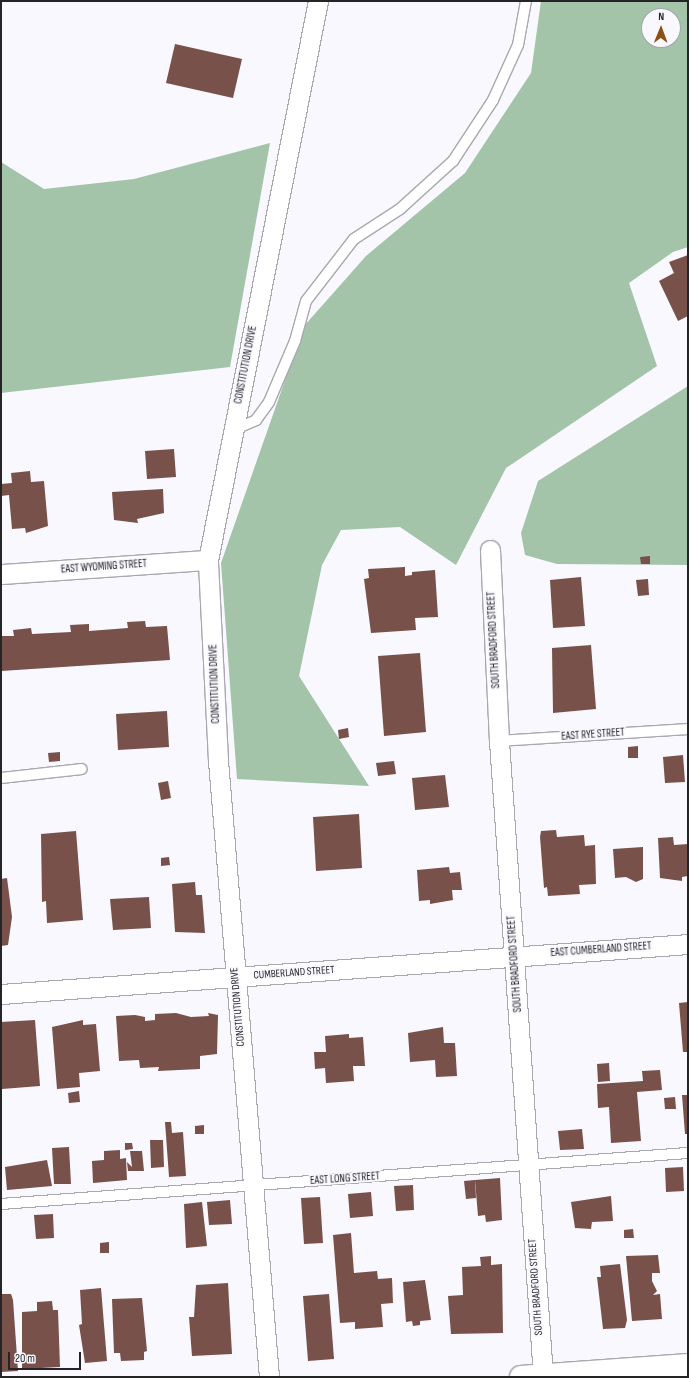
<!DOCTYPE html>
<html>
<head>
<meta charset="utf-8">
<style>
	body { margin:0 }
	#map { position:relative; width:689px; height:1378px; overflow:hidden; background:#f9f8ff; font-family:"Sofia Sans Condensed",sans-serif }
	div>[style] { position:absolute }
	[style*='--x'] { left:calc(var(--x)*1px); top:calc(var(--y)*1px); width:calc(var(--w)*1px); rotate:calc(var(--a)*1deg) }
	.forest>* { inset:0; background:#a3c4a8 }
	.building>* { inset:0; background:#77514a }
	.roads { filter:drop-shadow(1px 0 #a9a8ae) drop-shadow(-1px 0 #a9a8ae) drop-shadow(0 1px #a9a8ae) drop-shadow(0 -1px #a9a8ae) }
	.service>* { height:10px; margin:-5px; padding:0 5px; transform-origin:5px; border-radius:5px; background:#fff }
	.minor>* { height:19px; margin:-9.5px; padding:0 9.5px; transform-origin:9.5px; border-radius:9.5px; background:#fff }
	.secondary>* { height:22px; margin:-11px; padding:0 11px; transform-origin:11px; border-radius:11px; background:#fff }
	span { translate:-50% -50%; white-space:nowrap; text-align:center; line-height:1.15; -webkit-text-stroke:4px #f9f8ff; paint-order:stroke }
	.street-label { font-size:11px; color:#252527 }
	.frame { position:absolute; inset:0; border:2px solid #252527; pointer-events:none }
	.north { position:absolute; left:641px; top:8px; width:40px; height:40px; box-sizing:border-box; background:#f9f8ff; border:1px solid #a4a4a9; border-radius:50%; rotate:1deg; font-size:11px; font-weight:700; line-height:16px; text-align:center; color:#252527 }
	.north::after { content:''; display:block; margin:auto; width:14px; height:18px; background:#8d5012; clip-path:polygon(50% 0,100% 100%,50% 72%,0 100%) }
	.scale { position:absolute; left:8px; top:1352px; width:73px; height:18px; box-sizing:border-box; border:2px solid #252527; border-top:0; padding-left:5px; font-size:12px; line-height:14px; white-space:nowrap; color:#252527; -webkit-text-stroke:3px #f9f8ff; paint-order:stroke }
</style>
</head>
<body>
<div id="map">
	<div class="forest">
		<i style="clip-path:polygon(evenodd,541px 1px,688px 1px,688px 247px,673px 252px,629px 283px,657px 366px,506px 468px,456px 565px,400px 527px,341px 530px,322px 565px,299px 676px,369px 786px,237px 779px,221px 563px,304px 326px,366px 256px,465px 173px,531px 73px,541px 1px,649px 16px,673px 16px,673px 40px,649px 40px,649px 16px)"></i>
		<i style="clip-path:polygon(270px 143px,230px 367px,1px 393px,1px 162px,44px 189px,134px 179px)"></i>
		<i style="clip-path:polygon(688px 386px,688px 565px,557px 564px,525px 555px,521px 533px,538px 481px)"></i>
	</div>
	<div class="building">
		<i style="clip-path:polygon(175px 44px,242px 59px,233px 98px,166px 83px)"></i>
		<i style="clip-path:polygon(688px 255px,688px 316px,678px 321px,659px 281px,674px 273px,669px 262px)"></i>
		<i style="clip-path:polygon(174px 449px,176px 477px,147px 479px,145px 451px)"></i>
		<i style="clip-path:polygon(30px 471px,31px 482px,44px 481px,48px 526px,26px 533px,25px 528px,12px 529px,9px 495px,1px 496px,1px 484px,12px 483px,11px 473px)"></i>
		<i style="clip-path:polygon(163px 489px,164px 513px,137px 519px,138px 523px,114px 520px,112px 492px)"></i>
		<i style="clip-path:polygon(650px 556px,650px 564px,641px 564px,640px 557px)"></i>
		<i style="clip-path:polygon(405px 567px,405px 576px,412px 575px,412px 572px,435px 570px,438px 617px,415px 618px,416px 630px,371px 633px,364px 579px,369px 578px,368px 569px)"></i>
		<i style="clip-path:polygon(581px 577px,585px 626px,553px 628px,550px 580px)"></i>
		<i style="clip-path:polygon(648px 579px,649px 595px,638px 596px,636px 580px)"></i>
		<i style="clip-path:polygon(145px 621px,146px 627px,167px 626px,170px 660px,1px 671px,1px 636px,14px 636px,13px 630px,31px 628px,32px 634px,71px 632px,70px 625px,89px 624px,89px 631px,128px 628px,127px 622px)"></i>
		<i style="clip-path:polygon(591px 645px,596px 709px,553px 713px,552px 648px)"></i>
		<i style="clip-path:polygon(420px 653px,426px 732px,384px 736px,378px 656px)"></i>
		<i style="clip-path:polygon(167px 711px,169px 747px,118px 750px,116px 714px)"></i>
		<i style="clip-path:polygon(348px 728px,349px 737px,339px 739px,338px 730px)"></i>
		<i style="clip-path:polygon(638px 746px,638px 758px,628px 758px,628px 747px)"></i>
		<i style="clip-path:polygon(60px 752px,60px 761px,49px 762px,48px 753px)"></i>
		<i style="clip-path:polygon(683px 755px,685px 782px,665px 783px,663px 757px)"></i>
		<i style="clip-path:polygon(394px 761px,396px 774px,378px 776px,376px 763px)"></i>
		<i style="clip-path:polygon(445px 775px,449px 807px,415px 810px,412px 778px)"></i>
		<i style="clip-path:polygon(168px 781px,171px 798px,161px 800px,158px 783px)"></i>
		<i style="clip-path:polygon(359px 814px,362px 868px,316px 871px,313px 817px)"></i>
		<i style="clip-path:polygon(556px 830px,557px 837px,584px 835px,585px 846px,595px 845px,596px 884px,579px 885px,580px 894px,548px 896px,547px 887px,544px 888px,540px 837px,541px 831px)"></i>
		<i style="clip-path:polygon(76px 831px,83px 920px,47px 923px,46px 901px,42px 902px,41px 834px)"></i>
		<i style="clip-path:polygon(673px 837px,674px 845px,688px 844px,688px 876px,682px 877px,682px 881px,660px 878px,658px 838px)"></i>
		<i style="clip-path:polygon(643px 847px,643px 879px,636px 882px,626px 877px,615px 878px,613px 849px)"></i>
		<i style="clip-path:polygon(169px 857px,170px 865px,161px 866px,161px 858px)"></i>
		<i style="clip-path:polygon(449px 867px,450px 873px,460px 872px,462px 890px,452px 890px,453px 900px,430px 904px,430px 900px,419px 901px,417px 870px)"></i>
		<i style="clip-path:polygon(7px 878px,12px 917px,8px 945px,1px 946px,1px 879px)"></i>
		<i style="clip-path:polygon(195px 882px,196px 895px,202px 895px,205px 933px,175px 932px,172px 884px)"></i>
		<i style="clip-path:polygon(149px 897px,151px 928px,113px 930px,110px 899px)"></i>
		<i style="clip-path:polygon(688px 1002px,688px 1052px,683px 1052px,679px 1003px)"></i>
		<i style="clip-path:polygon(176px 1013px,191px 1017px,209px 1016px,208px 1013px,218px 1015px,217px 1054px,200px 1056px,200px 1069px,158px 1071px,159px 1067px,140px 1068px,139px 1060px,119px 1061px,116px 1016px,135px 1015px,145px 1017px,145px 1021px,155px 1020px,155px 1014px)"></i>
		<i style="clip-path:polygon(35px 1020px,40px 1086px,2px 1089px,1px 1022px)"></i>
		<i style="clip-path:polygon(83px 1020px,83px 1025px,96px 1024px,100px 1071px,79px 1073px,80px 1087px,57px 1089px,52px 1027px)"></i>
		<i style="clip-path:polygon(443px 1027px,444px 1043px,455px 1043px,457px 1076px,436px 1077px,435px 1060px,410px 1062px,408px 1033px)"></i>
		<i style="clip-path:polygon(349px 1034px,349px 1038px,363px 1037px,365px 1066px,353px 1066px,354px 1081px,326px 1083px,325px 1068px,315px 1069px,314px 1052px,326px 1052px,325px 1036px)"></i>
		<i style="clip-path:polygon(609px 1063px,610px 1081px,598px 1082px,597px 1064px)"></i>
		<i style="clip-path:polygon(660px 1070px,662px 1090px,637px 1092px,641px 1141px,611px 1143px,609px 1107px,598px 1108px,597px 1084px,643px 1081px,642px 1071px)"></i>
		<i style="clip-path:polygon(79px 1091px,80px 1102px,69px 1103px,68px 1093px)"></i>
		<i style="clip-path:polygon(682px 1095px,688px 1095px,688px 1134px,685px 1134px)"></i>
		<i style="clip-path:polygon(675px 1097px,676px 1109px,665px 1109px,664px 1098px)"></i>
		<i style="clip-path:polygon(165px 1122px,171px 1122px,172px 1133px,183px 1132px,186px 1176px,169px 1177px)"></i>
		<i style="clip-path:polygon(204px 1125px,204px 1134px,195px 1134px,195px 1126px)"></i>
		<i style="clip-path:polygon(582px 1129px,584px 1149px,560px 1150px,558px 1131px)"></i>
		<i style="clip-path:polygon(150px 1140px,163px 1140px,164px 1167px,151px 1168px)"></i>
		<i style="clip-path:polygon(125px 1143px,132px 1143px,133px 1149px,125px 1150px)"></i>
		<i style="clip-path:polygon(69px 1147px,71px 1184px,54px 1184px,52px 1148px)"></i>
		<i style="clip-path:polygon(120px 1150px,120px 1159px,126px 1158px,127px 1180px,93px 1183px,92px 1161px,104px 1160px,104px 1151px)"></i>
		<i style="clip-path:polygon(130px 1151px,142px 1151px,144px 1171px,128px 1171px,127px 1162px,132px 1167px)"></i>
		<i style="clip-path:polygon(47px 1160px,52px 1186px,7px 1190px,5px 1167px)"></i>
		<i style="clip-path:polygon(683px 1167px,684px 1191px,666px 1192px,665px 1168px)"></i>
		<i style="clip-path:polygon(500px 1178px,502px 1220px,486px 1222px,485px 1215px,478px 1216px,475px 1180px)"></i>
		<i style="clip-path:polygon(475px 1180px,476px 1198px,466px 1199px,464px 1181px)"></i>
		<i style="clip-path:polygon(413px 1185px,414px 1210px,396px 1211px,394px 1186px)"></i>
		<i style="clip-path:polygon(371px 1192px,373px 1216px,350px 1218px,348px 1194px)"></i>
		<i style="clip-path:polygon(611px 1196px,613px 1221px,592px 1222px,591px 1229px,575px 1228px,571px 1202px)"></i>
		<i style="clip-path:polygon(320px 1197px,323px 1243px,304px 1244px,301px 1198px)"></i>
		<i style="clip-path:polygon(230px 1200px,232px 1224px,209px 1225px,207px 1202px)"></i>
		<i style="clip-path:polygon(202px 1202px,207px 1246px,186px 1248px,184px 1204px)"></i>
		<i style="clip-path:polygon(53px 1214px,54px 1238px,36px 1239px,34px 1215px)"></i>
		<i style="clip-path:polygon(633px 1229px,634px 1238px,624px 1238px,624px 1230px)"></i>
		<i style="clip-path:polygon(351px 1233px,354px 1273px,377px 1271px,378px 1279px,392px 1278px,393px 1303px,381px 1304px,383px 1327px,355px 1329px,355px 1322px,340px 1323px,333px 1235px)"></i>
		<i style="clip-path:polygon(109px 1242px,109px 1253px,100px 1253px,100px 1243px)"></i>
		<i style="clip-path:polygon(658px 1255px,660px 1273px,652px 1273px,652px 1281px,657px 1291px,653px 1295px,660px 1294px,662px 1319px,632px 1321px,626px 1256px)"></i>
		<i style="clip-path:polygon(491px 1256px,491px 1265px,502px 1264px,503px 1333px,451px 1334px,448px 1296px,463px 1295px,462px 1267px,481px 1266px,480px 1257px)"></i>
		<i style="clip-path:polygon(620px 1264px,627px 1320px,625px 1328px,603px 1329px,597px 1277px,601px 1277px,600px 1266px)"></i>
		<i style="clip-path:polygon(425px 1280px,431px 1320px,420px 1321px,420px 1325px,413px 1326px,412px 1321px,406px 1322px,403px 1282px)"></i>
		<i style="clip-path:polygon(228px 1283px,232px 1354px,192px 1356px,189px 1317px,194px 1317px,196px 1285px)"></i>
		<i style="clip-path:polygon(101px 1288px,107px 1361px,85px 1363px,79px 1325px,82px 1324px,80px 1290px)"></i>
		<i style="clip-path:polygon(1px 1294px,11px 1294px,13px 1300px,18px 1371px,1px 1372px)"></i>
		<i style="clip-path:polygon(329px 1294px,334px 1359px,308px 1361px,303px 1296px)"></i>
		<i style="clip-path:polygon(142px 1298px,147px 1351px,144px 1352px,144px 1360px,121px 1361px,120px 1353px,114px 1353px,112px 1299px)"></i>
		<i style="clip-path:polygon(52px 1301px,53px 1310px,58px 1310px,60px 1367px,22px 1369px,22px 1312px,37px 1311px,37px 1302px)"></i>
	</div>
	<div class="roads">
		<div class="service">
			<i style="--x:233;--y:430;--w:25;--a:-23"></i>
			<i style="--x:256;--y:420;--w:22;--a:-54"></i>
			<i style="--x:269;--y:402;--w:66;--a:-66.9"></i>
			<i style="--x:295;--y:341;--w:41;--a:-74.6"></i>
			<i style="--x:306;--y:301;--w:78;--a:-52.3"></i>
			<i style="--x:354;--y:239;--w:55;--a:-33.1"></i>
			<i style="--x:400;--y:209;--w:72;--a:-42.2"></i>
			<i style="--x:453;--y:161;--w:73;--a:-56.7"></i>
			<i style="--x:493;--y:100;--w:60;--a:-65.6"></i>
			<i style="--x:518;--y:45;--w:45;--a:-79.7"></i>
			<i style="--x:499;--y:741;--w:189;--a:-3.6"></i>
			<i style="--x:1;--y:778;--w:81;--a:-6.3"></i>
			<i style="--x:1;--y:1204;--w:689;--a:-4.25"></i>
		</div>
		<div class="minor">
			<i style="--x:490;--y:550;--w:191;--a:87.3"></i>
			<i style="--x:499;--y:741;--w:638;--a:86.04"></i>
			<i style="--x:1;--y:574;--w:207;--a:-3.9"></i>
			<i style="--x:1;--y:994;--w:689;--a:-4.16"></i>
			<i style="--x:269;--y:1377;--w:619;--a:-94.73"></i>
			<i style="--x:218;--y:760;--w:200;--a:-92.9"></i>
			<i style="--x:208;--y:560;--w:570;--a:-78.87"></i>
		</div>
		<div class="secondary">
			<i style="--x:521;--y:1377;--w:167;--a:-4.1"></i>
		</div>
	</div>
	<div class="street-label">
		<span style="left:246px;top:365px;rotate:-79deg">CONSTITUTION DRIVE</span>
		<span style="left:104px;top:567px;rotate:-4deg">EAST WYOMING STREET</span>
		<span style="left:494px;top:640px;rotate:-93deg">SOUTH BRADFORD STREET</span>
		<span style="left:215px;top:684px;rotate:-92deg">CONSTITUTION DRIVE</span>
		<span style="left:593px;top:735px;rotate:-4deg">EAST RYE STREET</span>
		<span style="left:601px;top:950px;rotate:-4deg">EAST CUMBERLAND STREET</span>
		<span style="left:515px;top:964px;rotate:-94deg">SOUTH BRADFORD STREET</span>
		<span style="left:294px;top:973px;rotate:-4deg">CUMBERLAND STREET</span>
		<span style="left:238px;top:1007px;rotate:-95deg">CONSTITUTION DRIVE</span>
		<span style="left:345px;top:1179px;rotate:-4deg">EAST LONG STREET</span>
		<span style="left:536px;top:1287px;rotate:-94deg">SOUTH BRADFORD STREET</span>
	</div>
	<div class="frame"></div>
	<div class="north">N</div>
	<div class="scale">20 m</div>
</div>
</body>
</html>
